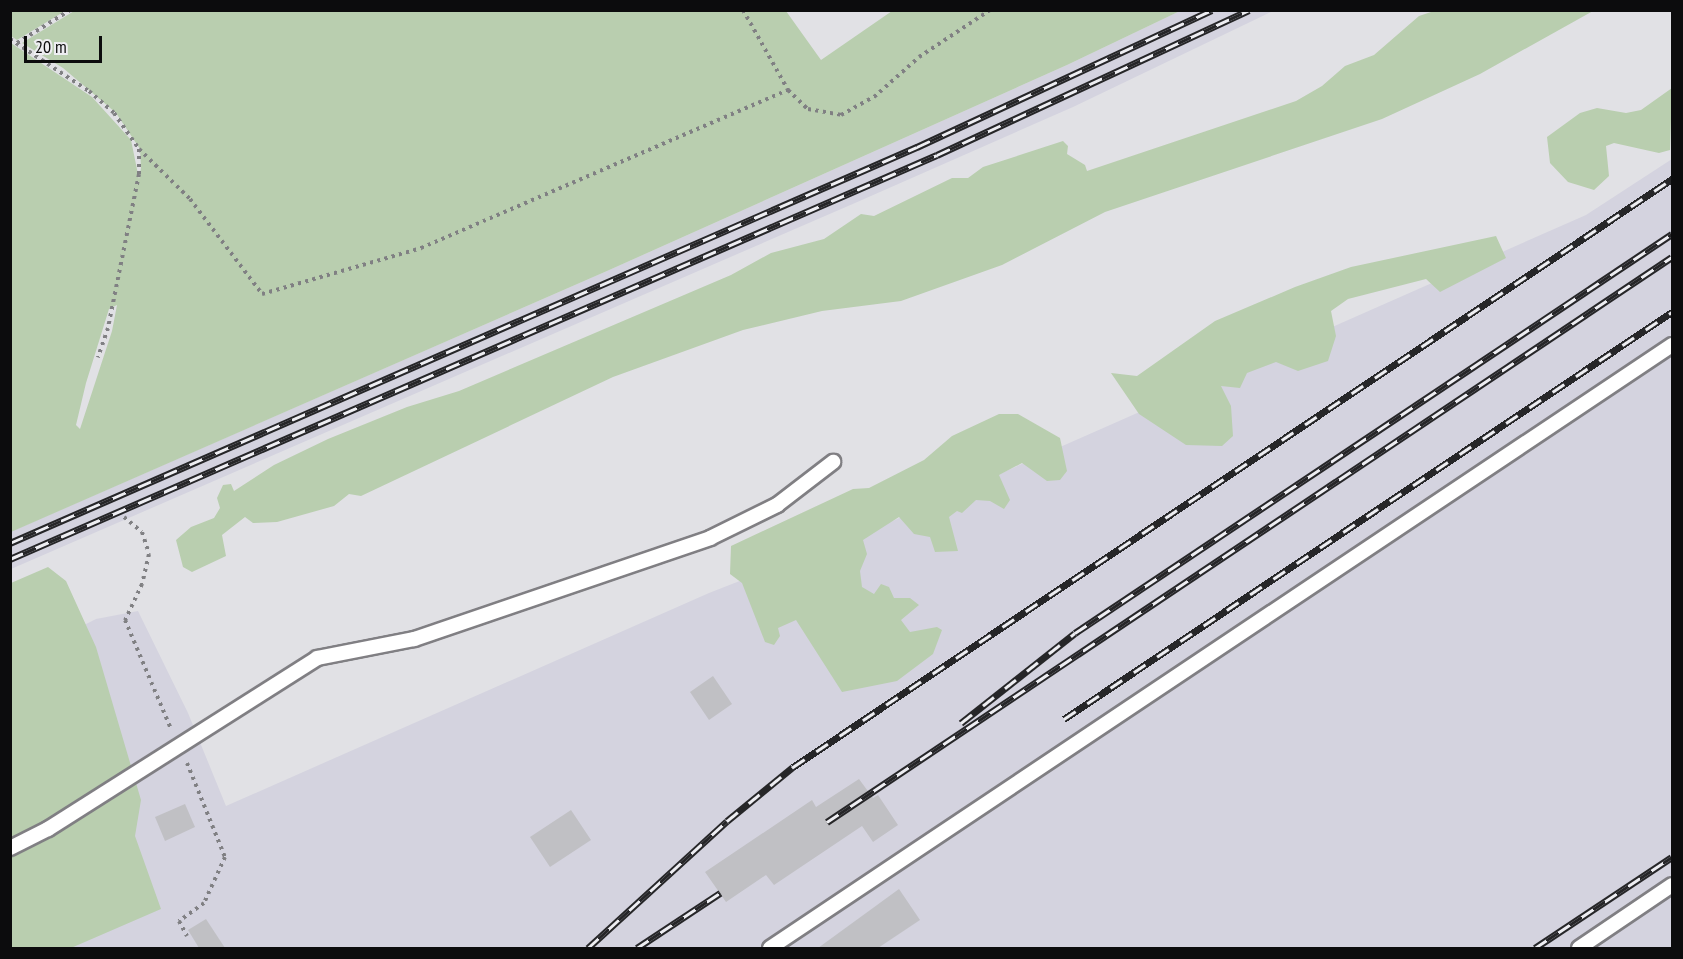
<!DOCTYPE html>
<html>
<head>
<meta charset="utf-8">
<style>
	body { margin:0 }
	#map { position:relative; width:1683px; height:959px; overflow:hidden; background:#e1e1e5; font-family:"PT Sans Narrow",sans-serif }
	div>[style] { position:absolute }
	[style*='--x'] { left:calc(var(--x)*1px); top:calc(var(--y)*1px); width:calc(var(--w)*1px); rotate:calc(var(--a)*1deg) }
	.built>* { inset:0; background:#d4d3df }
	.green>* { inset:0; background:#b9ceaf }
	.building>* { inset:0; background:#c0c0c4 }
	.path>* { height:4px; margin-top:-2px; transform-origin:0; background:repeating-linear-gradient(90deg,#808083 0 3px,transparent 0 7.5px) }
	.roads { filter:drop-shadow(2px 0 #807f83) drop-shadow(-2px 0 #807f83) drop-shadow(0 2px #807f83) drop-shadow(0 -2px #807f83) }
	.service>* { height:14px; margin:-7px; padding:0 7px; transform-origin:7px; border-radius:7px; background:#fff }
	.rail>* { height:7px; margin-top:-3.5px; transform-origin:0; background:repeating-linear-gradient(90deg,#eeeef2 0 14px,#262628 0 28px); box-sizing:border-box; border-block:2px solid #262628 }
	span { translate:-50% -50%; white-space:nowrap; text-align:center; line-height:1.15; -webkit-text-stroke:6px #eeeef2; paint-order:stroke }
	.frame { position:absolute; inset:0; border:12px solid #0c0c0d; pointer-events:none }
	.scale { position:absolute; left:24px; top:36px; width:78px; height:27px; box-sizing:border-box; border:3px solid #0c0c0d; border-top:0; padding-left:8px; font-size:18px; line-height:21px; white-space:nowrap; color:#0c0c0d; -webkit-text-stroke:4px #eeeef2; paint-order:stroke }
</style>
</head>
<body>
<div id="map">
	<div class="built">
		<i style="clip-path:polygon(1180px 11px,1273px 11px,1073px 107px,855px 203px,11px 569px,10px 532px,607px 271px,1067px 65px)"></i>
		<i style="clip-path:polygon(1672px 159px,1672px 948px,11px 948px,11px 662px,96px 619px,138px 611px,188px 713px,226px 806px,709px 593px,888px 523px,1586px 215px)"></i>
	</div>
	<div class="green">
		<i style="clip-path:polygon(11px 10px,65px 10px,65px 11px,17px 40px,11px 36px)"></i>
		<i style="clip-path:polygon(evenodd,74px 11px,786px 11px,821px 60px,892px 11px,1180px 11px,1067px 65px,607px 271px,11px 532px,11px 43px,92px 97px,131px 140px,139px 179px,141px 168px,140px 149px,116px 113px,63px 68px,22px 43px,74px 11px,117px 305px,112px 331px,80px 429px,76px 425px,86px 383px,109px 309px,117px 305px)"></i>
		<i style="clip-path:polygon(1434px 11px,1593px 11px,1480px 74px,1382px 119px,1105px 212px,1002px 265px,901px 301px,822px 311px,743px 330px,613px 377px,361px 496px,349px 494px,334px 506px,277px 522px,253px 523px,245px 517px,222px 535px,226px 556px,192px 572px,183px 567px,176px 540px,191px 527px,214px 518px,220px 508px,217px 498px,223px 485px,231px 484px,234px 491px,274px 465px,328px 439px,407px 407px,459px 391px,731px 275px,771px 253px,824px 239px,861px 214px,874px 216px,952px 178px,968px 178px,983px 167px,1063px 141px,1068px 146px,1067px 154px,1085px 165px,1087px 171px,1296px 101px,1322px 86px,1345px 66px,1374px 55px,1419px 16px)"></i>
		<i style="clip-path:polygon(1672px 88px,1670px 150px,1659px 153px,1614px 143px,1606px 146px,1609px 176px,1594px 190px,1568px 182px,1550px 163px,1547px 137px,1580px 113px,1597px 108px,1626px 113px,1641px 110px)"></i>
		<i style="clip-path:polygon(1496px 236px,1506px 258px,1440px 292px,1426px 279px,1348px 299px,1331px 311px,1336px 336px,1328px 361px,1298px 371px,1276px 362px,1247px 373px,1240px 388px,1221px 386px,1231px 406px,1233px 436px,1222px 446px,1186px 445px,1139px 414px,1111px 373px,1137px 376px,1215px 321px,1295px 287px,1351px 267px)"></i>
		<i style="clip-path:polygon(999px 414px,1018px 414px,1060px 438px,1067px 471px,1060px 480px,1047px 481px,1022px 463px,999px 475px,1010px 500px,1004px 509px,990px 501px,976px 500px,962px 513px,957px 511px,949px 517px,958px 551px,935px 552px,930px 537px,914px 534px,899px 517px,863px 540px,867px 554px,860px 571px,862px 587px,874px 594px,881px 584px,889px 587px,894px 598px,910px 598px,919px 605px,901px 620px,910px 632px,937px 627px,942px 630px,933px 654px,897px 681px,842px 692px,796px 620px,778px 628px,780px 636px,774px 645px,765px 642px,742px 583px,730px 574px,731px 546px,853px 489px,869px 488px,924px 460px,952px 436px)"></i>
		<i style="clip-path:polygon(48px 567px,66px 581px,96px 647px,141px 800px,135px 836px,161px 909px,71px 948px,11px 948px,11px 583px)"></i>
	</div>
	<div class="building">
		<i style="clip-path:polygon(713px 676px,732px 704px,709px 720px,690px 692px)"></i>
		<i style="clip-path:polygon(859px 779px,873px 798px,878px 795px,898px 825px,873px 842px,862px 826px,774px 885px,766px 875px,726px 902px,705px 872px,812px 800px,816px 807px)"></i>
		<i style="clip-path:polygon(185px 804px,195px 827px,165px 841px,155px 817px)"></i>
		<i style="clip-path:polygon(571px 810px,591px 840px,550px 867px,530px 837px)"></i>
		<i style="clip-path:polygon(899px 889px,920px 920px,878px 948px,818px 948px)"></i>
		<i style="clip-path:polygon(206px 919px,225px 948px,199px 948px,188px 930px)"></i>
	</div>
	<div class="path">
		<i style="--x:743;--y:10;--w:92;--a:60.6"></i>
		<i style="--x:788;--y:90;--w:28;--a:44"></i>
		<i style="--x:808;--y:109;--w:34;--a:10"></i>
		<i style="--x:841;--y:115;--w:38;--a:-29"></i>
		<i style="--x:874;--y:97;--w:60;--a:-41.6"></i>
		<i style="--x:919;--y:57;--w:85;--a:-33.5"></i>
		<i style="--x:10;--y:39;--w:95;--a:33.4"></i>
		<i style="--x:89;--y:91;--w:33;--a:41"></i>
		<i style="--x:114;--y:113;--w:44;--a:55.2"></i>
		<i style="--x:139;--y:149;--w:25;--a:90"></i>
		<i style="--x:139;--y:174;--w:157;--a:101.4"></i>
		<i style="--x:108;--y:328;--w:31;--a:109"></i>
		<i style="--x:17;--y:43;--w:62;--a:-31.9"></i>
		<i style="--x:139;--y:149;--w:71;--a:44.4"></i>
		<i style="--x:190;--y:199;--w:119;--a:52.8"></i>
		<i style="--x:262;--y:294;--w:166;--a:-16.1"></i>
		<i style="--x:421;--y:248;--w:400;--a:-23.3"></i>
		<i style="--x:124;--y:517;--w:23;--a:40"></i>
		<i style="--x:142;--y:532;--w:23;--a:72"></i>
		<i style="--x:149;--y:554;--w:31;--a:103"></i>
		<i style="--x:142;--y:584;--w:40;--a:115"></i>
		<i style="--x:125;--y:620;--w:118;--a:67.1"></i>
		<i style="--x:187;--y:763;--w:101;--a:68"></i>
		<i style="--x:225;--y:857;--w:51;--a:114.5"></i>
		<i style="--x:204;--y:903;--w:31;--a:144"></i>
		<i style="--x:179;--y:921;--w:17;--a:62"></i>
	</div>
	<div class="roads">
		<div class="service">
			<i style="--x:10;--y:848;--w:42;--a:-26.6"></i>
			<i style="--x:48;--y:829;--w:319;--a:-32.4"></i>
			<i style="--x:317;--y:658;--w:99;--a:-11.1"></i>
			<i style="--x:414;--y:639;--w:313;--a:-18.8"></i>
			<i style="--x:710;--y:538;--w:75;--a:-26.2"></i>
			<i style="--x:777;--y:505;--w:71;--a:-37.5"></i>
			<i style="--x:770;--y:948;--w:1085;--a:-33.76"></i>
			<i style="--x:1579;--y:948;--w:112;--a:-34.1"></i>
		</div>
	</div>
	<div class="rail">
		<i style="--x:10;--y:543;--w:990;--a:-23.59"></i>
		<i style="--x:917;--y:147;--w:325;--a:-24.9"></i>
		<i style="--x:10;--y:559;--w:1011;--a:-23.55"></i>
		<i style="--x:937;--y:155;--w:344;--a:-24.9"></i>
		<i style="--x:1064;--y:719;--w:732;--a:-33.8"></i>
		<i style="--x:961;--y:723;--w:145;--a:-38.3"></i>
		<i style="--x:1075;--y:633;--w:718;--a:-33.76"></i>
		<i style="--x:827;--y:822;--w:1016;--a:-33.77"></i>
		<i style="--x:588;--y:948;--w:188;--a:-42.4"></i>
		<i style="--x:727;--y:821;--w:85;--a:-39.3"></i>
		<i style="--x:793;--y:767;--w:1058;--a:-33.78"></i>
		<i style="--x:637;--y:948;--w:100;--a:-33.5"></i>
		<i style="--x:1535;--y:948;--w:164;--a:-33.6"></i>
	</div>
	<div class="frame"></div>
	<div class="scale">20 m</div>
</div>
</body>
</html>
